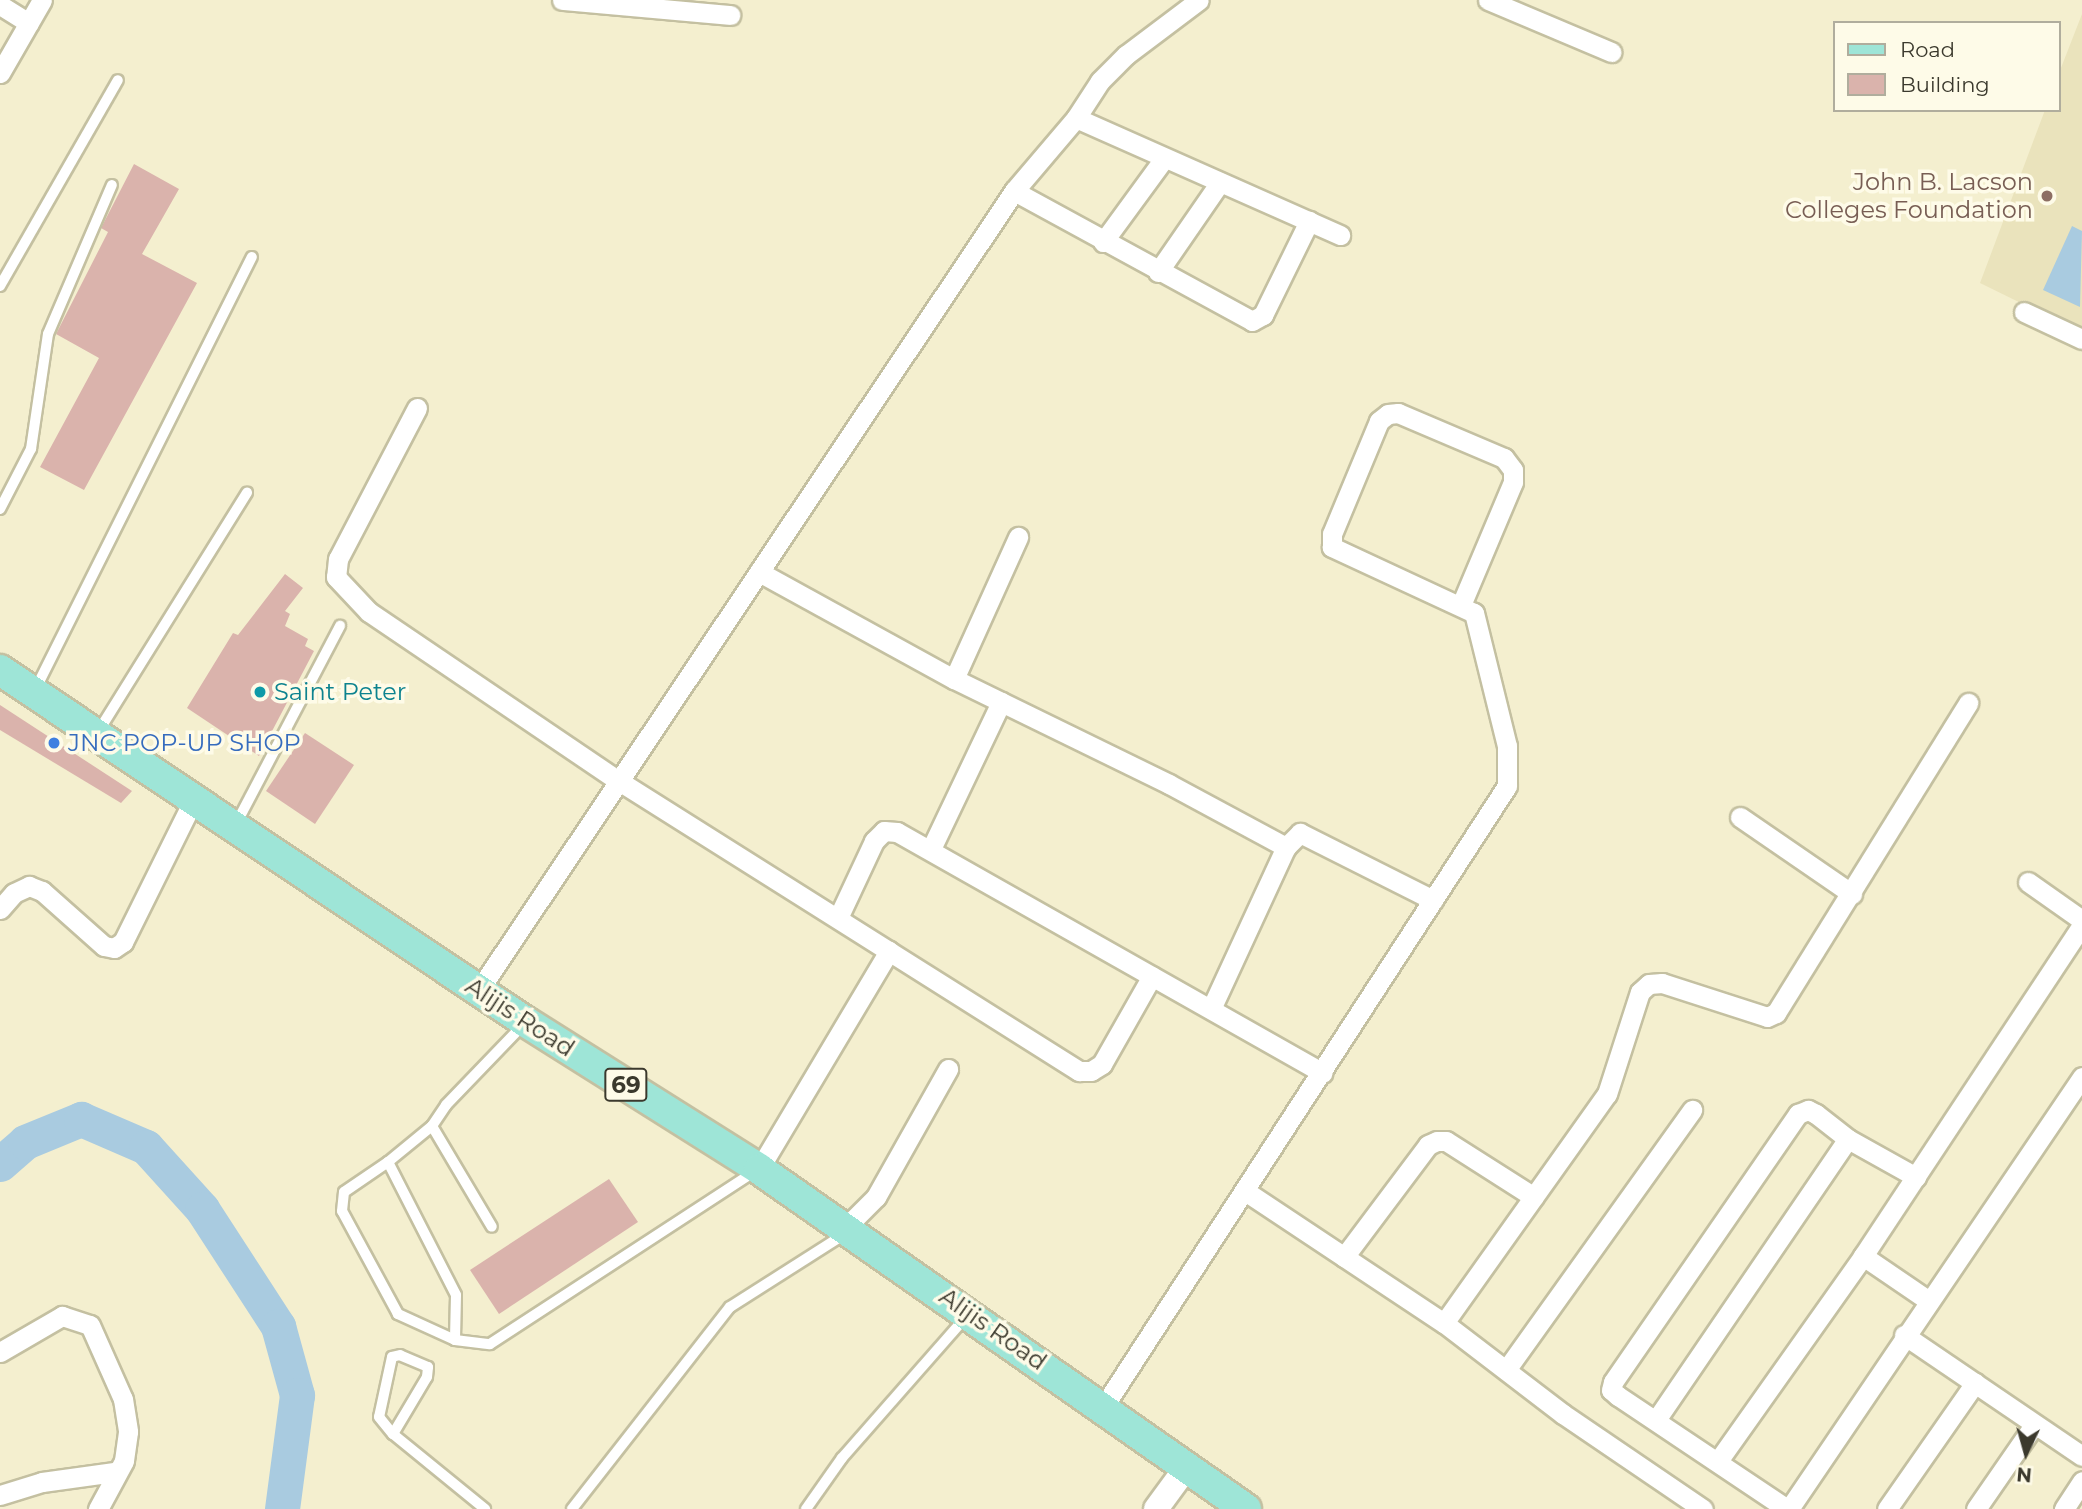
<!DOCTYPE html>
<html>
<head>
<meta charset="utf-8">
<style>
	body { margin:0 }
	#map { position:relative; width:2082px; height:1509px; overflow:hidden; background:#f4efcf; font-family:Montserrat,sans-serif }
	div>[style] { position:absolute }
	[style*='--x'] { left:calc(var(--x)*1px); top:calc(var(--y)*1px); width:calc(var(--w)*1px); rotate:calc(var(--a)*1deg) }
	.built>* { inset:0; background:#eae3bc }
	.water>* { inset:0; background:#a9cbe0 }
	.river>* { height:35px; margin:-17.5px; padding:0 17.5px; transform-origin:17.5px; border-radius:17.5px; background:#a9cbe0 }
	.building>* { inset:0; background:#dab3ac }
	.roads { filter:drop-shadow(2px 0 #c4c0a1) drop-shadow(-2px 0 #c4c0a1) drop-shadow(0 2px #c4c0a1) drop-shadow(0 -2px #c4c0a1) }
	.service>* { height:10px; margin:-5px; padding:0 5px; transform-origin:5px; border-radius:5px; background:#fff }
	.minor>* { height:19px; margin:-9.5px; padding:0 9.5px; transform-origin:9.5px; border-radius:9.5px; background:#fff }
	.tertiary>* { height:24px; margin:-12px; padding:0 12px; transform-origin:12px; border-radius:12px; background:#fff }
	.primary>* { height:30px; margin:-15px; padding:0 15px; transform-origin:15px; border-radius:15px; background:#9ee5d7 }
	.dots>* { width:19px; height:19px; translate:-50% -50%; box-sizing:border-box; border:4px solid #fefbe8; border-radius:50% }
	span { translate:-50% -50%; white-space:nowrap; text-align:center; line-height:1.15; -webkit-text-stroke:7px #fefbe8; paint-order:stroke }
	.shield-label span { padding:2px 5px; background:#fefbe8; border:2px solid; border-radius:5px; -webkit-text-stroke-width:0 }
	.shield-label { font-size:23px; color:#3b392d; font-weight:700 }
	.education-label { font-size:24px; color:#785e54 }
	.right { translate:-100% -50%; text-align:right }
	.culture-label { font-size:24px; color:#0d838f }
	.left { translate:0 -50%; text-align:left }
	.shop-label { font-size:24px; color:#366cbe }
	.street-label { font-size:24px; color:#3b392d }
	.legend { position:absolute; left:1833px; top:21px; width:228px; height:91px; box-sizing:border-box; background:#fefbe8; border:2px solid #b0ad9d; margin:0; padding:9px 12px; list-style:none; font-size:21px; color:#3b392d }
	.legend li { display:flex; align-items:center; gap:14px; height:35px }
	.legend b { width:35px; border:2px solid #b0ad9d }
	.north { position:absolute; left:1991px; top:1418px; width:70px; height:70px; -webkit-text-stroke:5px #fefbe8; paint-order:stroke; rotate:185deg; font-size:19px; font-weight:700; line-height:28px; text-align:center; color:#3b392d }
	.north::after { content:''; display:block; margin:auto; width:24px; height:32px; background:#3b392d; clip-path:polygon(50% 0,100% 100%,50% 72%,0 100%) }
</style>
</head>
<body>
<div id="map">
	<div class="built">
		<i style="clip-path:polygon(2082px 14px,2082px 333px,1980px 283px,2045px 110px,2059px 110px,2059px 73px)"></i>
	</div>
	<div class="water">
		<i style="clip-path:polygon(2072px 226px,2082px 231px,2080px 307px,2043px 290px)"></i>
	</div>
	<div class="river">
		<i style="--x:0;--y:1164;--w:33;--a:-41"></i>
		<i style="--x:25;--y:1142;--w:61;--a:-22.3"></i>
		<i style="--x:81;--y:1119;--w:71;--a:23.3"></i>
		<i style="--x:146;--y:1147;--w:84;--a:47.9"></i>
		<i style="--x:202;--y:1209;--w:140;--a:57"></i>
		<i style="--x:278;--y:1326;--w:72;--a:74.6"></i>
		<i style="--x:297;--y:1395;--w:115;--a:97.5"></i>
	</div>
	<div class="building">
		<i style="clip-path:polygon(134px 164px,179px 189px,142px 254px,197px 283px,84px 490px,40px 467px,99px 358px,56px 334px,108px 232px,101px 228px)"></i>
		<i style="clip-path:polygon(285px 574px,303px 588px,285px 611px,290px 614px,285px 626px,308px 639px,305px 646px,314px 651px,259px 756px,187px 708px,233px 633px,238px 635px)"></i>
		<i style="clip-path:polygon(0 705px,132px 791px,121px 803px,0 730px)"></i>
		<i style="clip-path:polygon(305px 733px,354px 765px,315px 824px,266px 791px)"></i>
		<i style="clip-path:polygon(609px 1179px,638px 1222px,499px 1314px,470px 1270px)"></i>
	</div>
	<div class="roads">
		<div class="service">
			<i style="--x:0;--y:286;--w:237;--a:-60.2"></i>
			<i style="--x:0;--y:509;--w:68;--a:-62.7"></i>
			<i style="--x:31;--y:449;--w:116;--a:-81.6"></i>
			<i style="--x:48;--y:334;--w:162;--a:-66.8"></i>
			<i style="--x:36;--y:688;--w:482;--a:-63.4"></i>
			<i style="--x:98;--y:732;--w:282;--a:-58.1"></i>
			<i style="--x:236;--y:824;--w:224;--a:-62.3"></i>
			<i style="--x:432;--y:1126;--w:117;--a:59.3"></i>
			<i style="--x:388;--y:1162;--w:57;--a:-39.3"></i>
			<i style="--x:432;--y:1126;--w:25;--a:-56"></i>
			<i style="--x:446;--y:1105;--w:111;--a:-46.1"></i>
			<i style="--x:455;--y:1340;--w:63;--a:-155.5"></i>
			<i style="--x:398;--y:1314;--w:117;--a:-118.5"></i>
			<i style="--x:342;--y:1211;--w:19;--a:-84"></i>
			<i style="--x:344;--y:1192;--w:53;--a:-34.3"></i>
			<i style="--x:388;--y:1162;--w:149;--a:62.9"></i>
			<i style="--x:456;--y:1295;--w:45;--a:91.3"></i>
			<i style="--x:455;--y:1340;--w:35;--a:7"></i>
			<i style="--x:490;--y:1344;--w:316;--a:-33.1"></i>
			<i style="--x:393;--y:1434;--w:66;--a:-59.2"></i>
			<i style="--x:427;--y:1377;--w:10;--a:-84"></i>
			<i style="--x:428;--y:1367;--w:30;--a:-157"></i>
			<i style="--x:400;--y:1355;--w:8;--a:166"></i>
			<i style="--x:392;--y:1357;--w:61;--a:102.2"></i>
			<i style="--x:379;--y:1417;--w:22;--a:51"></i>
			<i style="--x:393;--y:1434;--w:119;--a:39.2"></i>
			<i style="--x:572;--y:1509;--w:256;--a:-52"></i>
			<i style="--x:730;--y:1307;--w:138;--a:-32.5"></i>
			<i style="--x:806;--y:1509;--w:62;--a:-54.8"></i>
			<i style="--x:842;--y:1458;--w:186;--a:-48.7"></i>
		</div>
		<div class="minor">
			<i style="--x:562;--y:0;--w:169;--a:5.1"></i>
			<i style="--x:1488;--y:0;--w:134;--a:22.9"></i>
			<i style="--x:0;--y:5;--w:34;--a:32"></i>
			<i style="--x:0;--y:73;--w:84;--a:-60.1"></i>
			<i style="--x:1076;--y:118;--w:44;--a:-57"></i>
			<i style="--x:1100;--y:81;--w:37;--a:-45"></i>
			<i style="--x:1126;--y:55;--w:91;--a:-37"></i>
			<i style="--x:1014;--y:191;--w:271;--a:28.6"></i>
			<i style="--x:1252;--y:321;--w:13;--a:-29"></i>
			<i style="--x:1263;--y:315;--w:105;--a:-63.9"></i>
			<i style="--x:1103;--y:242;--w:102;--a:-53.8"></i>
			<i style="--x:1158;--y:272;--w:109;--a:-55.4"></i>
			<i style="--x:2024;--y:312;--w:64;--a:25"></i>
			<i style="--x:417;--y:408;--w:170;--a:117.6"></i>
			<i style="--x:338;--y:559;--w:18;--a:96"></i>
			<i style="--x:336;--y:577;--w:48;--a:46.7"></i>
			<i style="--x:369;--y:612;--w:302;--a:34.1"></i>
			<i style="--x:619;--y:781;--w:544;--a:32.23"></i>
			<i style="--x:1079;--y:1071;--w:12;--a:0"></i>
			<i style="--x:1091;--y:1071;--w:13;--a:-32"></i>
			<i style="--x:1102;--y:1064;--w:101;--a:-60.4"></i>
			<i style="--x:759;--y:572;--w:222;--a:28.8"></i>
			<i style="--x:954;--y:679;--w:239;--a:26"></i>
			<i style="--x:1169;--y:784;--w:133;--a:28.3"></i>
			<i style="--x:954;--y:679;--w:156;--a:-65.7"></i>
			<i style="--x:1740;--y:817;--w:136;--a:34.5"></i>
			<i style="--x:931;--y:849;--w:163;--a:-64.5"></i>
			<i style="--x:2028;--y:882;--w:66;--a:35.1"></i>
			<i style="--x:0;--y:909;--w:21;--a:-49"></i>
			<i style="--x:14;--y:893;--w:17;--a:-25"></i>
			<i style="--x:29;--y:886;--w:14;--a:21"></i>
			<i style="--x:42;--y:891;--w:83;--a:41.6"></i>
			<i style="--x:104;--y:946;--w:10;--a:11"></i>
			<i style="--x:114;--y:948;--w:11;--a:-34"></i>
			<i style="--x:123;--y:942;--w:157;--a:-63.6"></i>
			<i style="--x:838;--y:918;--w:85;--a:-64.9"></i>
			<i style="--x:874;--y:841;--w:14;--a:-45"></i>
			<i style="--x:884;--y:831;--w:13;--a:4"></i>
			<i style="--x:897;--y:832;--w:489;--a:29.5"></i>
			<i style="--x:479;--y:990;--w:962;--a:-56.19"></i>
			<i style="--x:1014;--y:191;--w:96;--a:-49.7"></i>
			<i style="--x:1076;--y:118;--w:289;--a:23.9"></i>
			<i style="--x:1211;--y:1009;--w:179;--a:-65.2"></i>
			<i style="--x:1286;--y:847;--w:20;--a:-45"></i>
			<i style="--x:1300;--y:833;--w:149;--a:26.7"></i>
			<i style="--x:759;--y:1169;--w:254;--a:-59.2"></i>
			<i style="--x:1245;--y:1191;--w:239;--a:33.6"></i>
			<i style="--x:1444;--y:1323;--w:150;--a:37.4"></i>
			<i style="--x:1563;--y:1414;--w:169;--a:34.2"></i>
			<i style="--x:845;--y:1228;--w:44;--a:-45"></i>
			<i style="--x:876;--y:1197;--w:147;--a:-60.6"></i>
			<i style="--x:1863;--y:1256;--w:80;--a:34.3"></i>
			<i style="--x:1344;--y:1257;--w:140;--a:-53.1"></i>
			<i style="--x:1428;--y:1145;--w:10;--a:-24"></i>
			<i style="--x:1437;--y:1141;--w:9;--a:0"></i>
			<i style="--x:1446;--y:1141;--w:104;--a:32.5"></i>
			<i style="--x:1444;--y:1323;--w:281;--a:-54.6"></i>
			<i style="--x:1607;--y:1094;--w:107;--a:-72.1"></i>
			<i style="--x:1640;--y:992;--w:12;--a:-42"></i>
			<i style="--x:1649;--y:984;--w:13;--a:-4"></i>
			<i style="--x:1662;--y:983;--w:110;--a:17.9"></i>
			<i style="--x:1767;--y:1017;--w:10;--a:-24"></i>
			<i style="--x:1776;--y:1013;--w:365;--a:-58.2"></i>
			<i style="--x:1904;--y:1335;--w:215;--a:34.2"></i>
			<i style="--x:0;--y:1352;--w:72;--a:-30.1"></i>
			<i style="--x:62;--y:1316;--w:29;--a:18"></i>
			<i style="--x:90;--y:1325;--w:81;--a:66"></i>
			<i style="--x:123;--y:1399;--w:33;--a:81"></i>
			<i style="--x:128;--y:1432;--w:29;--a:98"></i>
			<i style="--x:124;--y:1461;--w:55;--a:118.4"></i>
			<i style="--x:1506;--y:1370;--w:320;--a:-54.4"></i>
			<i style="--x:1104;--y:1406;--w:739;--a:-56.98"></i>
			<i style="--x:1507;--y:786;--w:40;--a:-90"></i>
			<i style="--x:1507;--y:746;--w:137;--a:-103.9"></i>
			<i style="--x:1474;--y:613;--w:157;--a:-155.1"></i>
			<i style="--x:1332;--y:547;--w:13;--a:-90"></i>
			<i style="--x:1332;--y:534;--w:122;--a:-67.4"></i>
			<i style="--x:1379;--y:421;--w:11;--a:-38"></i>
			<i style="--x:1388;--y:414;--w:10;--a:-6"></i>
			<i style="--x:1398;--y:413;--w:115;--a:23"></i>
			<i style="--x:1504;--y:458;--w:15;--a:53"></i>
			<i style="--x:1513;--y:470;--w:12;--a:90"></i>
			<i style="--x:1513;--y:482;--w:134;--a:112.9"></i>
			<i style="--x:1656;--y:1420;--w:340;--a:-55.7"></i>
			<i style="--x:1718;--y:1461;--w:251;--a:-54.7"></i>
			<i style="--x:1863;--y:1256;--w:397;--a:-56.5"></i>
			<i style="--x:0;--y:1495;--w:44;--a:-17.2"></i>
			<i style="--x:42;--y:1482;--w:73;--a:-7.9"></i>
			<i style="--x:1787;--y:1509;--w:203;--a:-146.2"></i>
			<i style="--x:1618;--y:1396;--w:9;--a:-139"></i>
			<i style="--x:1611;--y:1390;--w:8;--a:-76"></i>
			<i style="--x:1613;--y:1382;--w:326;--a:-55.4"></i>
			<i style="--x:1798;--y:1114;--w:11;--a:-22"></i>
			<i style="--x:1808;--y:1110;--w:9;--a:27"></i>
			<i style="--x:1816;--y:1114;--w:41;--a:38"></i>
			<i style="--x:1848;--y:1139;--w:78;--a:29.2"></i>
			<i style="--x:1789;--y:1509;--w:522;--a:-55.85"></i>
			<i style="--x:1887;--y:1509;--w:154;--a:-55.1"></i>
			<i style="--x:1976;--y:1509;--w:102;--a:-55.4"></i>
			<i style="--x:2064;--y:1509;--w:33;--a:-57"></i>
		</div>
		<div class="tertiary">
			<i style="--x:1156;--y:1509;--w:51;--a:-53.8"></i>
		</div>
		<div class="primary">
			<i style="--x:0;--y:670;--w:633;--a:33.79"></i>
			<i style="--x:526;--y:1022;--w:275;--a:32.2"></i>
			<i style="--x:759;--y:1169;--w:594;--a:34.92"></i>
		</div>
	</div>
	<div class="dots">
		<i style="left:2047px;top:196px;background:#8d6e63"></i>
		<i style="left:260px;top:692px;background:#0f9aa8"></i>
		<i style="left:54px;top:743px;background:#3f7fe0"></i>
	</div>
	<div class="shield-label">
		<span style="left:626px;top:1085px">69</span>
	</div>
	<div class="education-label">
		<span class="right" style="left:2033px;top:196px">John B. Lacson<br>Colleges Foundation</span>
	</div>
	<div class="culture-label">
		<span class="left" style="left:274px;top:692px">Saint Peter</span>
	</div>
	<div class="shop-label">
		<span class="left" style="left:68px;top:743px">JNC POP-UP SHOP</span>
	</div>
	<div class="street-label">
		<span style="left:520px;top:1017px;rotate:33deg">Alijis Road</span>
		<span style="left:993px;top:1329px;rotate:35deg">Alijis Road</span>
	</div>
	<ul class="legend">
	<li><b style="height:9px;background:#9ee5d7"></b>Road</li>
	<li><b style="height:19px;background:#dab3ac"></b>Building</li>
	</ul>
	<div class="north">N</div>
</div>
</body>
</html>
